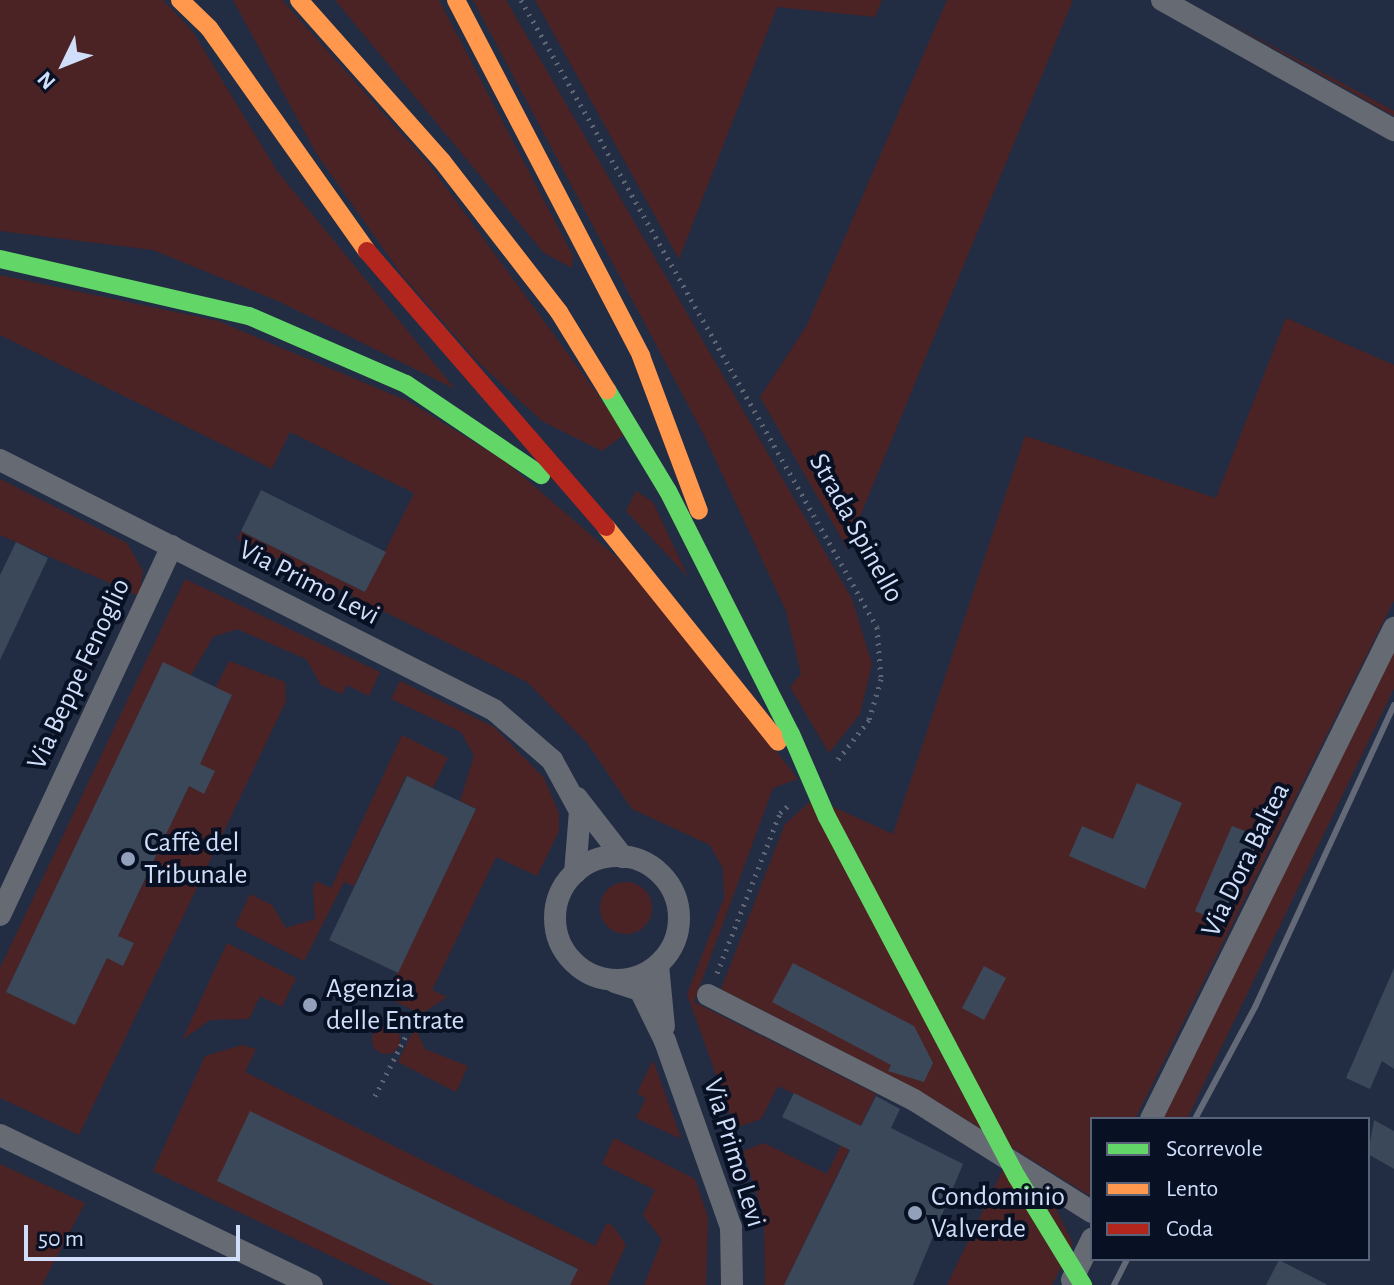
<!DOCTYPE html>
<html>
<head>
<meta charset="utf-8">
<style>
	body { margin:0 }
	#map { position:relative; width:1394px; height:1285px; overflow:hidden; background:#222c43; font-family:"Alegreya Sans",sans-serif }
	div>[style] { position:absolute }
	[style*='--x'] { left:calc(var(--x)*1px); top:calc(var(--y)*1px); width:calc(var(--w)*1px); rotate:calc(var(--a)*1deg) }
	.green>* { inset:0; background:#4c2325 }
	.round { border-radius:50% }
	.building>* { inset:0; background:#3a485a }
	.path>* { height:5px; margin-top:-2.5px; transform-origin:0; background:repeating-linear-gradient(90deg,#5e6573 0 2px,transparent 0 8px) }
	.street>* { height:22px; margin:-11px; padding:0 11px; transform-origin:11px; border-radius:11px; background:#656a73 }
	.street>.ring { margin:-11px; padding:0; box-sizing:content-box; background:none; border:22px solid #656a73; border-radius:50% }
	.fast>* { height:18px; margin:-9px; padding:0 9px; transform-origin:9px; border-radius:9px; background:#63d668 }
	.slow>* { height:18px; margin:-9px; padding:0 9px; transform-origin:9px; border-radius:9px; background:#ff974d }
	.jam>* { height:18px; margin:-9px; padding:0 9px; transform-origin:9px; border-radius:9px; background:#b3261e }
	.rail>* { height:6px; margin:-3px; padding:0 3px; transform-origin:3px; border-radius:3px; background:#636976 }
	.fast-bridge>* { height:18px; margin:-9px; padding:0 9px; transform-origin:9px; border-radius:9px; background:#63d668 }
	.dots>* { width:22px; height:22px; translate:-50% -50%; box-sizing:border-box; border:4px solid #081124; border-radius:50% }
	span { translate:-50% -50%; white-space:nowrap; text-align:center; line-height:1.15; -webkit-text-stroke:8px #081124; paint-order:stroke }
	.street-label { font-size:28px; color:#d0defa }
	.poi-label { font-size:28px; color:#d0defa }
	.left { translate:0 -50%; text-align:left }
	.legend { position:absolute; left:1090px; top:1117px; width:280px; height:144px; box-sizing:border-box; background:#081124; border:2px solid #58637a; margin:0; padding:10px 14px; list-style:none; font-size:24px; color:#d0defa }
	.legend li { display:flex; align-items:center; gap:16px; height:40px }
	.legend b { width:40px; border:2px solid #58637a }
	.north { position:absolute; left:24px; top:24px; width:80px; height:80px; -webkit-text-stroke:6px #081124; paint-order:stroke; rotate:227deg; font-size:22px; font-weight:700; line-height:32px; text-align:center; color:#d0defa }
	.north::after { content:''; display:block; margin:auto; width:28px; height:36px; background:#d0defa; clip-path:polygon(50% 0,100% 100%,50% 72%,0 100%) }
	.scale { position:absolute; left:24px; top:1225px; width:216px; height:36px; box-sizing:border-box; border:4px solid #d0defa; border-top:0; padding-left:10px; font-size:24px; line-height:28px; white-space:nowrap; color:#d0defa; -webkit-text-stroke:6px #081124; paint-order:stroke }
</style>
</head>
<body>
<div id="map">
	<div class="green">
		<i style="clip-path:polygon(0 0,163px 0,193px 32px,277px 171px,455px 389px,278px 301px,153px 250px,0 231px)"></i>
		<i style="clip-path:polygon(233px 0,282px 0,431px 167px,626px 433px,602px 451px,542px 421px,478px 362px,402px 275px,316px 153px)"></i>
		<i style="clip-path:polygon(335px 0,439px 0,573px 256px,572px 268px,544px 253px)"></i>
		<i style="clip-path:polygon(473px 0,506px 0,852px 599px,872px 664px,860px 714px,829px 753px,790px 687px,801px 674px,786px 611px,704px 435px)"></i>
		<i style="clip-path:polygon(535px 0,882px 0,875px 17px,777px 7px,679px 259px)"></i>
		<i style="clip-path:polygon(947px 0,1073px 0,847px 548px,760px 397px,807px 325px)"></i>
		<i style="clip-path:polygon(1211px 13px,1394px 111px,1394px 116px)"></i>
		<i style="clip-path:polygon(0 275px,218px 321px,408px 401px,506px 462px,641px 578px,798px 779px,773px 788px,694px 1002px,876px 1094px,784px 1285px,765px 1285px,764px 1217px,743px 1151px,764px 1143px,827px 1174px,852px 1122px,778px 1086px,761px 1119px,735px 1128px,687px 994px,724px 898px,723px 869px,710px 845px,632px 809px,587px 743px,527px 682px,237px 539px,241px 531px,365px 592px,414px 493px,290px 432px,272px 469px,0 335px)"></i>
		<i style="clip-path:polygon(1286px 318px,1394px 365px,1394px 600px,1135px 1119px,1092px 1119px,1092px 1197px,918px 1090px,721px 989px,785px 824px,814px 798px,893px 834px,1025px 436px,1216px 498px)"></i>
		<i style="clip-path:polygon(0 479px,127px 543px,143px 571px,139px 596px,0 535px)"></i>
		<i style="clip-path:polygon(636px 491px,653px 502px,688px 577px,626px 511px)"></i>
		<i style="clip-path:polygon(185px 579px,380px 672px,369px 696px,347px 685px,342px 694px,321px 685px,306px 659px,237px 629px,213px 637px,191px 675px,163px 663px,6px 992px,75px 1025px,107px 958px,133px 943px,118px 936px,189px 786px,204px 793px,200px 764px,232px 696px,216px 687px,229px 661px,285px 682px,286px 701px,79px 1135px,0 1098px,0 968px)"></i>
		<i style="clip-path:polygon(1394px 642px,1394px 688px,1187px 1119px,1163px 1119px)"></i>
		<i style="clip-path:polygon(400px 681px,494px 727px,544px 778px,559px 813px,559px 831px,537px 876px,496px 857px,432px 990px,447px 997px,421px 1014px,386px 997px,476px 809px,460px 801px,474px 756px,461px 732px,391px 699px)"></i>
		<i style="clip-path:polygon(402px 735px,448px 758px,433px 788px,406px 776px,354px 886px,344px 882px,304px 961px,235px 926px,250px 894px,272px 905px,286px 928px,315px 919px,313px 888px,316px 881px,331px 888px)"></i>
		<i class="round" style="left:600px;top:882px;width:52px;height:52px"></i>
		<i style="clip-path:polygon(227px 943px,296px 978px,282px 1007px,260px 996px,249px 1019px,210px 1020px,182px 1040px)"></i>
		<i class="round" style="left:372px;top:1026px;width:28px;height:28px"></i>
		<i style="clip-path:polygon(415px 1027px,425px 1049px,468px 1066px,456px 1092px,398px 1062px)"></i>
		<i style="clip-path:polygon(242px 1045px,256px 1049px,245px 1072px,595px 1246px,607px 1223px,613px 1226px,626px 1245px,608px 1285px,570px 1285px,577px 1268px,250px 1112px,434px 1285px,392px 1285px,153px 1171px,205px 1056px)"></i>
		<i style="clip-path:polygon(653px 1060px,681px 1138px,681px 1139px,636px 1118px,646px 1098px,637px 1093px)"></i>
		<i style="clip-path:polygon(614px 1138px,695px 1179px,708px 1217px,706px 1285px,644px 1285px,662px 1240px,643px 1215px,655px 1190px,602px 1164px)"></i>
		<i style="clip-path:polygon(0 1164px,85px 1203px,42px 1285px,0 1285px)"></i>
		<i style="clip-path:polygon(1003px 1169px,1053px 1202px,1073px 1244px,1052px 1285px,947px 1285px)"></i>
	</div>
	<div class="building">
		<i style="clip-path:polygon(261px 490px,386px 552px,365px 592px,241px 531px)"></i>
		<i style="clip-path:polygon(16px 542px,48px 558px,0 660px,0 575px)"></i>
		<i style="clip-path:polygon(163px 662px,232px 695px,200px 764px,215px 771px,204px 794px,189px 786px,118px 936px,134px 943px,123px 966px,107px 958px,75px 1025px,6px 992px)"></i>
		<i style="clip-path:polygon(407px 776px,476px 809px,398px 973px,329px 940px)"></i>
		<i style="clip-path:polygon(1137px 783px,1182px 803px,1145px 889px,1069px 856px,1082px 826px,1113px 839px)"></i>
		<i style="clip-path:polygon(1232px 826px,1260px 837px,1222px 923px,1195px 911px)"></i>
		<i style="clip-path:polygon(793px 963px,914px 1026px,933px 1063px,924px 1082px,888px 1071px,891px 1065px,772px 1002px)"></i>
		<i style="clip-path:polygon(984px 966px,1006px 978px,984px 1020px,962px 1008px)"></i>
		<i style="clip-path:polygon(1394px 968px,1394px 1069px,1382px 1061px,1370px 1089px,1346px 1078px)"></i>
		<i style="clip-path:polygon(794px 1093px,861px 1126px,876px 1096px,900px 1109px,891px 1128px,963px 1164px,913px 1285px,784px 1285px,850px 1150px,782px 1117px)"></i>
		<i style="clip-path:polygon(250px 1111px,578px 1269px,570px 1285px,434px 1285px,217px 1181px)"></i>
		<i style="clip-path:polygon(1374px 1120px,1394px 1131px,1394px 1169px,1368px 1154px)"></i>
		<i style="clip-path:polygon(1279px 1260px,1328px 1285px,1266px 1285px)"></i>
	</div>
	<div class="path">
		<i style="--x:521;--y:0;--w:721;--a:60.41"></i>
		<i style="--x:877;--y:627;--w:52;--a:85.6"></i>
		<i style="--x:881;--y:679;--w:43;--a:106.3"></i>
		<i style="--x:869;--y:720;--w:53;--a:128.2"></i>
		<i style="--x:717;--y:973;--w:172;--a:-68.5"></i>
		<i style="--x:780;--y:813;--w:13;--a:-42"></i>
		<i style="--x:375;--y:1096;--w:83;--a:-62.8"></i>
	</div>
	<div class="street">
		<i style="--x:1162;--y:0;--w:266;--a:29.3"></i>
		<i style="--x:0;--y:460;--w:554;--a:26.84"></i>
		<i style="--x:494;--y:710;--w:77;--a:40.8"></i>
		<i style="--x:552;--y:760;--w:58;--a:61.2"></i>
		<i style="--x:580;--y:811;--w:62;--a:94.6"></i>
		<i style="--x:577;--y:798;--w:75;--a:52.1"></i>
		<i class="ring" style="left:555px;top:856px;width:102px;height:102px"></i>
		<i style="--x:0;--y:915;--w:407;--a:-65"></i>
		<i style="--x:658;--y:965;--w:62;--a:84.5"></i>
		<i style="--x:615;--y:982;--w:26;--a:18"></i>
		<i style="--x:640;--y:990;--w:57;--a:63.9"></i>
		<i style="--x:665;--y:1041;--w:197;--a:70.5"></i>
		<i style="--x:731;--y:1227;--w:58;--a:89"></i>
		<i style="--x:708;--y:995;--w:231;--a:27"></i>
		<i style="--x:914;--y:1100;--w:210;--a:32.2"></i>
		<i style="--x:1151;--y:1119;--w:548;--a:-63.67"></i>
		<i style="--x:0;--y:1135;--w:346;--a:25.7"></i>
		<i style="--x:1072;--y:1280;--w:46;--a:-64"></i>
	</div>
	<div class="fast">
		<i style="--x:0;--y:259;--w:255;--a:12.9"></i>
		<i style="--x:249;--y:316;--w:171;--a:23.4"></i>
		<i style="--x:406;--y:384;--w:163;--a:34"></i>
		<i style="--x:607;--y:390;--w:118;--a:58.9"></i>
		<i style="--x:668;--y:491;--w:271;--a:63.2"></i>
	</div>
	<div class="slow">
		<i style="--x:180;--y:0;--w:40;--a:44"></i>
		<i style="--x:209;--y:28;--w:273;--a:54.7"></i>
		<i style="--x:299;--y:0;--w:215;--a:48.4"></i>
		<i style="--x:442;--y:161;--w:191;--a:52.2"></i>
		<i style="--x:559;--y:312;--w:92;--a:58.4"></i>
		<i style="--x:456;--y:0;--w:401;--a:62.5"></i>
		<i style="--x:641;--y:356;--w:165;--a:69.5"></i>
		<i style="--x:606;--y:527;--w:275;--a:51.3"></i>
	</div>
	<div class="jam">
		<i style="--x:367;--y:251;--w:365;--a:49.1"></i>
	</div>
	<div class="rail">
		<i style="--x:1195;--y:1119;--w:129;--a:-61.8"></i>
		<i style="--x:1256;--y:1005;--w:330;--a:-65.3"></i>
		<i style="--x:1114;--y:1285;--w:29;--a:-63"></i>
	</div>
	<div class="fast-bridge">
		<i style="--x:791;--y:734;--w:90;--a:66.6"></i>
		<i style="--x:827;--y:817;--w:407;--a:62.2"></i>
		<i style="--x:1017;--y:1177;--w:127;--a:58.6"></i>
	</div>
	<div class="dots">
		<i style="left:128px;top:859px;background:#93a0ba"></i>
		<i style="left:310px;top:1005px;background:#93a0ba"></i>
		<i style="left:915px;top:1213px;background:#93a0ba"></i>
	</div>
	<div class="street-label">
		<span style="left:856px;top:528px;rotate:61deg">Strada Spinello</span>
		<span style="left:309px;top:583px;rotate:27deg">Via Primo Levi</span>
		<span style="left:79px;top:674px;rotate:-65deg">Via Beppe Fenoglio</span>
		<span style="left:1246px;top:860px;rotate:-64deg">Via Dora Baltea</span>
		<span style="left:734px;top:1153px;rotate:73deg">Via Primo Levi</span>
	</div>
	<div class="poi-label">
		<span class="left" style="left:144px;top:859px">Caffè del<br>Tribunale</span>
		<span class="left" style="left:326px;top:1005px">Agenzia<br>delle Entrate</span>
		<span class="left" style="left:931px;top:1213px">Condominio<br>Valverde</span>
	</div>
	<ul class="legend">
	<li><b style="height:10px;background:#63d668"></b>Scorrevole</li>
	<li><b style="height:10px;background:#ff974d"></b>Lento</li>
	<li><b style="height:10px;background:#b3261e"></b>Coda</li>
	</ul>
	<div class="north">N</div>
	<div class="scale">50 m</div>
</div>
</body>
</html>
